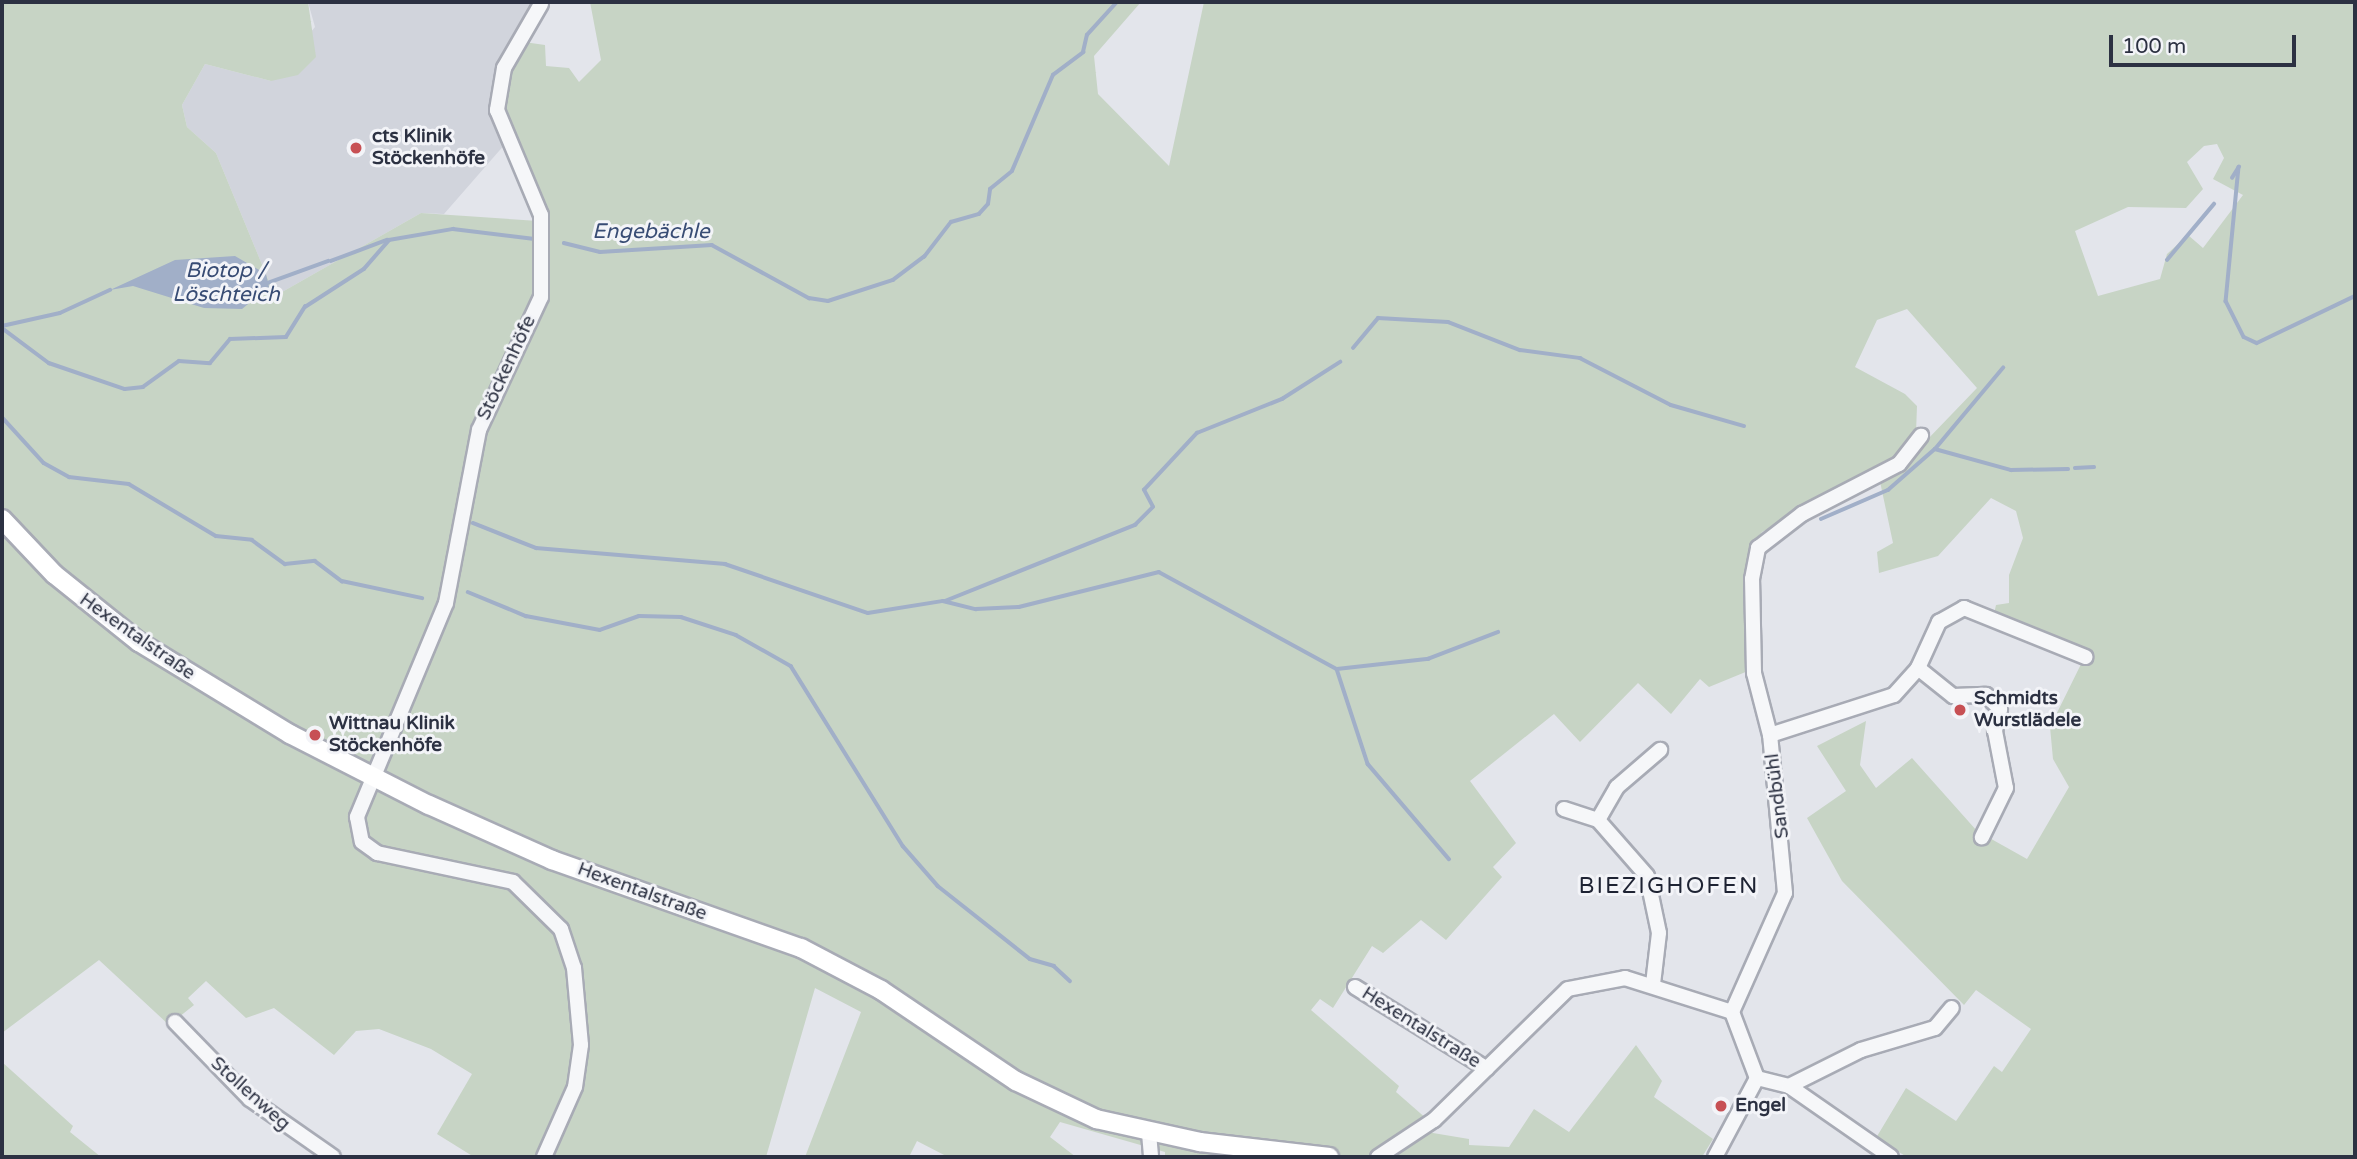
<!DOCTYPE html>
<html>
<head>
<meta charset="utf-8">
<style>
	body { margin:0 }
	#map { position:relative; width:2357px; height:1159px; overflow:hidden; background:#e3e5eb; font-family:"Varela Round",sans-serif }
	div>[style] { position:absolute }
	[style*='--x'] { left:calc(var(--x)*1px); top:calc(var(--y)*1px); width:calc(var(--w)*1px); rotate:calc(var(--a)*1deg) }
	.built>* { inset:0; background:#d1d4dc }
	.green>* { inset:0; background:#c7d4c5 }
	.water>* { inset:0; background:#a1afc8 }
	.stream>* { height:3.5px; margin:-1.75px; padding:0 1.75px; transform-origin:1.75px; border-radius:1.75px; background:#a1afc8 }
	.roads { filter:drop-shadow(2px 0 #a8abb5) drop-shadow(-2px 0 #a8abb5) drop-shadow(0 2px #a8abb5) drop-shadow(0 -2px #a8abb5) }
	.minor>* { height:14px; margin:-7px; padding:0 7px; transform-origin:7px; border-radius:7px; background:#f6f7f9 }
	.major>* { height:18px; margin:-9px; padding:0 9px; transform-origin:9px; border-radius:9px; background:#fff }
	.dots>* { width:19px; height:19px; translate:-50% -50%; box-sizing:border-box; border:4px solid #f3f4f8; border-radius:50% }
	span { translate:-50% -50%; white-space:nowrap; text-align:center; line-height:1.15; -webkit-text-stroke:6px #f3f4f8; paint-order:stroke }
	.poi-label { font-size:19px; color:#2c3142; font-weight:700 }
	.left { translate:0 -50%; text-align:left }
	.street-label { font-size:19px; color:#2c3142 }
	.water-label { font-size:21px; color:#384c74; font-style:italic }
	.quarter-label { font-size:23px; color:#1e2333; letter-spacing:2px }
	.frame { position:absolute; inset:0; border:4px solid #2c3142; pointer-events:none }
	.scale { position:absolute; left:2109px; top:35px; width:187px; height:32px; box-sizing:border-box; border:4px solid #2c3142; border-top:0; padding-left:9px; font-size:21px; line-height:24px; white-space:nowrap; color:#2c3142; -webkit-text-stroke:5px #f3f4f8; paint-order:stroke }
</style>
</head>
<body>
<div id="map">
	<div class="built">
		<i style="clip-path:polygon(308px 2px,541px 4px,517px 41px,506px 143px,444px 214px,421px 213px,275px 296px,216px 153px,187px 127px,182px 105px,205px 64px,271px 81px,315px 27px)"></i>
	</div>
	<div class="green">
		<i style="clip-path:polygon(evenodd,2px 2px,308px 2px,316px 57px,298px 75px,271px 81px,205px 64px,182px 105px,187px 127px,216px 153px,275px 296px,421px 213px,538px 221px,499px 120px,517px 41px,545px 45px,546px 66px,569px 68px,579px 82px,601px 60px,590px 2px,1141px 2px,1094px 56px,1098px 94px,1169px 166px,1204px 2px,2355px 2px,2355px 1157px,1907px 1157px,1876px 1138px,1906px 1088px,1956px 1121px,1994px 1066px,2002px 1072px,2031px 1029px,1976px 990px,1964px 1005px,1842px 881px,1807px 818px,1846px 791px,1817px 746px,1866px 721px,1860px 765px,1876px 788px,1912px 758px,1977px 831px,2027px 859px,2069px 787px,2053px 759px,2050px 727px,2087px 652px,1994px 614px,1996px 605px,2009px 603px,2009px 575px,2023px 538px,2016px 511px,1991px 498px,1938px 556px,1879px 573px,1877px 552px,1893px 543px,1878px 472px,1762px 532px,1754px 545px,1748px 671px,1709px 687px,1700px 679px,1671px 714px,1638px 683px,1580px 742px,1554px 714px,1470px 781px,1516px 843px,1493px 867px,1502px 877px,1446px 940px,1421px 920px,1383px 953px,1372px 946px,1333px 1008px,1320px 999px,1311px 1010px,1399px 1086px,1396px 1092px,1428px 1120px,1427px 1132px,1469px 1139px,1469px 1145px,1509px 1147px,1534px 1109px,1569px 1132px,1636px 1045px,1662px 1081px,1654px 1097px,1713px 1139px,1702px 1157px,1165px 1157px,1165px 1152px,1060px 1122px,1050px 1137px,1076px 1157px,948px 1157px,917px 1141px,909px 1157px,805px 1157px,861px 1012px,815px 988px,766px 1157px,474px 1157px,437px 1134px,472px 1074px,431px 1049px,379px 1029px,356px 1031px,334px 1055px,274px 1008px,246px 1018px,206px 981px,188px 998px,194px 1005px,169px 1025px,99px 960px,2px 1033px,2px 2px,2217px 144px,2224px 158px,2213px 179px,2243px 195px,2203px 248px,2188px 235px,2167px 254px,2160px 279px,2098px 296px,2075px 231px,2128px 207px,2186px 208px,2203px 189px,2187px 162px,2204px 146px,2217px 144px,2px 2px,1907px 309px,1977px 388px,1925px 442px,1916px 433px,1917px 406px,1905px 394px,1855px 367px,1877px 320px,1907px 309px)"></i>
		<i style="clip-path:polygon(2px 1062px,73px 1126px,70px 1132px,101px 1157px,2px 1157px)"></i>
	</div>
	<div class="water">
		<i style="clip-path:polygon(235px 256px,266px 274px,269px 287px,242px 309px,204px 308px,133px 286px,110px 290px,175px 260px)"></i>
	</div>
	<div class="stream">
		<i style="--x:2232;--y:178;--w:13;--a:-58"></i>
		<i style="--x:2239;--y:167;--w:135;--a:95.5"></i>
		<i style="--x:2226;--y:301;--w:40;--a:63.4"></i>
		<i style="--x:2244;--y:337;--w:14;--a:25"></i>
		<i style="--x:2257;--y:343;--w:109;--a:-25.6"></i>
		<i style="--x:564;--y:243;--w:37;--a:14"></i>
		<i style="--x:600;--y:252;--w:112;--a:-3.6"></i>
		<i style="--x:712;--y:245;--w:111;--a:28.7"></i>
		<i style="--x:809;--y:298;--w:19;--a:9"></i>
		<i style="--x:828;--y:301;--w:68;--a:-17.9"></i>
		<i style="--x:893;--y:280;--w:39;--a:-37"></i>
		<i style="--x:924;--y:257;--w:44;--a:-52.4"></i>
		<i style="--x:951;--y:222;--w:29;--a:-16"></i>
		<i style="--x:979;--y:214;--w:13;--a:-48"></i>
		<i style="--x:988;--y:204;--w:15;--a:-82"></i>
		<i style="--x:990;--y:189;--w:28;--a:-39"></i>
		<i style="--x:1012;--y:171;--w:104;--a:-66.9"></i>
		<i style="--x:1053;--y:75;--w:38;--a:-37"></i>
		<i style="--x:1083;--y:52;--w:17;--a:-77"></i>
		<i style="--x:1087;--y:35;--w:45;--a:-47.7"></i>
		<i style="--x:2167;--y:260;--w:73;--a:-50"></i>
		<i style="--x:331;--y:261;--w:60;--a:-20.6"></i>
		<i style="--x:268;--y:283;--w:64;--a:-20.1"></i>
		<i style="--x:2;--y:326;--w:59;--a:-12.6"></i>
		<i style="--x:60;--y:313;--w:55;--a:-24.7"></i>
		<i style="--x:2;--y:328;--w:59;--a:36.7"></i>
		<i style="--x:49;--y:363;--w:80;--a:18.9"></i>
		<i style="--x:125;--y:389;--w:18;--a:-6"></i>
		<i style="--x:143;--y:387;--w:44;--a:-35.8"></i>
		<i style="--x:179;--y:361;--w:31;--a:4"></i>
		<i style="--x:210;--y:363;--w:31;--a:-50"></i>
		<i style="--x:230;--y:339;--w:56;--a:-2"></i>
		<i style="--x:286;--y:337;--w:36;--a:-58"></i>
		<i style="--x:305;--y:307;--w:70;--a:-32.8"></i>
		<i style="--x:364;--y:269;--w:38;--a:-49"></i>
		<i style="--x:389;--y:240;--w:65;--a:-9.8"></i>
		<i style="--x:453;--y:229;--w:82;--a:7"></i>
		<i style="--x:1353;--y:348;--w:39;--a:-50"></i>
		<i style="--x:1378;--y:318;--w:70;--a:3.3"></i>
		<i style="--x:1448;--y:322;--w:77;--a:21.3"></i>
		<i style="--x:1520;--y:350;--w:61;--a:7.6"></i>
		<i style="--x:1580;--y:358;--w:102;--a:27.3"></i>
		<i style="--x:1671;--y:405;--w:76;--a:16"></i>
		<i style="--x:2;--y:417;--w:62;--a:47.6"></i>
		<i style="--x:44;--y:463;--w:29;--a:29"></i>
		<i style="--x:69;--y:477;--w:60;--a:6.7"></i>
		<i style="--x:129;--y:484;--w:101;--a:30.9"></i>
		<i style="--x:216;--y:536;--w:36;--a:6"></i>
		<i style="--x:252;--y:540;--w:41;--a:36"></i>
		<i style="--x:285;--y:564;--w:30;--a:-6"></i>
		<i style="--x:315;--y:561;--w:34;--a:37"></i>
		<i style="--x:342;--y:581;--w:82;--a:12"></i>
		<i style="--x:1935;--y:449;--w:79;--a:15.4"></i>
		<i style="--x:2011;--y:470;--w:57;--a:-1"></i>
		<i style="--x:2075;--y:468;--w:19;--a:-3"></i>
		<i style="--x:1821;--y:519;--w:73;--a:-23.4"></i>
		<i style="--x:1888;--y:490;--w:62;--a:-41.1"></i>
		<i style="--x:1935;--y:449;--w:106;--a:-50"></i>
		<i style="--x:473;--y:523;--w:68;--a:21.6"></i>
		<i style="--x:536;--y:548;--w:190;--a:4.8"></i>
		<i style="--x:725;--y:564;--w:151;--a:18.9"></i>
		<i style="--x:868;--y:613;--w:76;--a:-9.1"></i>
		<i style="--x:943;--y:601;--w:34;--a:14"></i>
		<i style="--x:976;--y:609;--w:43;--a:-2.7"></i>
		<i style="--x:1019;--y:607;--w:144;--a:-14"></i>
		<i style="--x:1159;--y:572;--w:203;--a:28.6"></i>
		<i style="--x:1337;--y:669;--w:92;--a:-6.3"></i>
		<i style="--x:1428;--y:659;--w:75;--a:-21.1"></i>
		<i style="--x:468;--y:592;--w:63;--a:22.5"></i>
		<i style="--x:526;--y:616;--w:75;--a:10.7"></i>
		<i style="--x:600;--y:630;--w:41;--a:-19.7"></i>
		<i style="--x:639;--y:616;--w:42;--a:1.4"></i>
		<i style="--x:681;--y:617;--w:58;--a:18.1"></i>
		<i style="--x:736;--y:635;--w:63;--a:29.4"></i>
		<i style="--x:791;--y:666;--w:212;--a:58.1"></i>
		<i style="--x:903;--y:846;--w:53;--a:48.8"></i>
		<i style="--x:938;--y:886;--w:117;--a:38.4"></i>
		<i style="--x:1030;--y:959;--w:25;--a:16"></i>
		<i style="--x:1054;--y:966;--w:22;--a:43"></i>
		<i style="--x:945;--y:601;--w:205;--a:-21.8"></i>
		<i style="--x:1135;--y:525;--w:25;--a:-45"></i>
		<i style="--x:1153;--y:507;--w:19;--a:-118"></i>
		<i style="--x:1144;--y:490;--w:78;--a:-47.1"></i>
		<i style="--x:1197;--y:433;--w:92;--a:-21.8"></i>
		<i style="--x:1282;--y:399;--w:69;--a:-32.5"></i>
		<i style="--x:1337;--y:669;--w:100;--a:71.9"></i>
		<i style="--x:1368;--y:764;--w:125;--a:49.5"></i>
	</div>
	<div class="roads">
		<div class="minor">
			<i style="--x:541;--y:4;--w:74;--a:120"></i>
			<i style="--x:504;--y:68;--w:43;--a:99.5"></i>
			<i style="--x:497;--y:110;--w:114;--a:67.3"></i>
			<i style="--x:541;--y:215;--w:82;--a:90"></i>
			<i style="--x:541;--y:297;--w:147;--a:115"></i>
			<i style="--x:479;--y:430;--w:176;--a:100.8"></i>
			<i style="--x:446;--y:603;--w:232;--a:112.6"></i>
			<i style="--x:357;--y:817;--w:25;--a:79"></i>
			<i style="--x:362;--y:842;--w:19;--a:36"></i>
			<i style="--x:377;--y:853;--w:139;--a:12"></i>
			<i style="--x:513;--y:882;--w:67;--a:44.4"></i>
			<i style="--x:561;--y:929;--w:41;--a:71.6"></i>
			<i style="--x:574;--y:968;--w:77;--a:84.8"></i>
			<i style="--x:581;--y:1045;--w:42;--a:98.1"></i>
			<i style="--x:575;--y:1087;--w:77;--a:113.9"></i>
			<i style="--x:1918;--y:668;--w:45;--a:38.7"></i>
			<i style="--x:1953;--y:696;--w:33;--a:-2"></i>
			<i style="--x:1986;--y:695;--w:20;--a:45"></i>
			<i style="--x:2000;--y:709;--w:23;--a:103"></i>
			<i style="--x:1995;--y:731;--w:58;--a:79.1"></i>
			<i style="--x:2006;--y:788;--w:55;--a:116.1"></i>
			<i style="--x:1770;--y:735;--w:130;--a:-17.9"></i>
			<i style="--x:1894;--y:695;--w:36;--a:-48"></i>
			<i style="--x:1918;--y:668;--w:51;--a:-65.5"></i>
			<i style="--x:1939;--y:622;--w:29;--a:-29"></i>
			<i style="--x:1964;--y:608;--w:131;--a:22"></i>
			<i style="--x:1564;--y:809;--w:36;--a:18"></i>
			<i style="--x:1598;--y:820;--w:74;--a:48.8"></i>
			<i style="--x:1647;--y:876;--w:58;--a:78.1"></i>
			<i style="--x:1659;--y:933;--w:51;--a:96.7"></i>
			<i style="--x:1598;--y:820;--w:38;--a:-60"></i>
			<i style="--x:1617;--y:787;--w:57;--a:-40.7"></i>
			<i style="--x:1355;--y:987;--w:155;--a:31.8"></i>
			<i style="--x:1732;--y:1012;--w:130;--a:-66"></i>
			<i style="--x:1785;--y:893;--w:159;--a:-95.4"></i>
			<i style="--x:1770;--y:735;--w:64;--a:-104.5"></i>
			<i style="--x:1754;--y:673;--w:94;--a:-91.2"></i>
			<i style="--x:1752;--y:579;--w:32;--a:-79"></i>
			<i style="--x:1758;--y:548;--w:56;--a:-37.7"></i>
			<i style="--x:1802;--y:514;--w:109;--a:-27.3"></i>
			<i style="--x:1899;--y:464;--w:36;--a:-52"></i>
			<i style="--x:1732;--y:1012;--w:71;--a:69.3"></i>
			<i style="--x:175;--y:1022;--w:107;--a:45.8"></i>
			<i style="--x:250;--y:1099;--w:101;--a:34.9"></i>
			<i style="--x:1757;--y:1078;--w:33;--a:14"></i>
			<i style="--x:1789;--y:1086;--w:124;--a:34.8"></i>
			<i style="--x:1789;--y:1086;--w:80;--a:-26.6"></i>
			<i style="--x:1861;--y:1050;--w:77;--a:-16.6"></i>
			<i style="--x:1935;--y:1028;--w:26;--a:-50"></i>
			<i style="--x:1149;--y:1133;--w:24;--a:85"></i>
			<i style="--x:1378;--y:1157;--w:67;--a:-33.5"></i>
			<i style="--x:1434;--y:1120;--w:187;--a:-44.4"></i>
			<i style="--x:1568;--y:989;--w:58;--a:-10.9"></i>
			<i style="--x:1625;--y:978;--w:112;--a:17.6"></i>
			<i style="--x:1715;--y:1157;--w:89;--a:-62"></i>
		</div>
		<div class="major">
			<i style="--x:2;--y:519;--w:76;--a:46.6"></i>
			<i style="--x:54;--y:574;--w:109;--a:38.7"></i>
			<i style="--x:139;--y:642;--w:177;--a:31.4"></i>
			<i style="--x:290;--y:734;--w:156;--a:27.1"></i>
			<i style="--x:429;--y:805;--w:135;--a:24.1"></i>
			<i style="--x:552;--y:860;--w:264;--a:19.5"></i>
			<i style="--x:801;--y:948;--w:90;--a:27.7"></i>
			<i style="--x:881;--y:990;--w:163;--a:34"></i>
			<i style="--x:1016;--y:1081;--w:89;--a:25.4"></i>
			<i style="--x:1096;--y:1119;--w:107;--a:12.5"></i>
			<i style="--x:1200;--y:1142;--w:130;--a:6.6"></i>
		</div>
	</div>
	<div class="dots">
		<i style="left:356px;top:148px;background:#c75054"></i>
		<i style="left:1960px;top:710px;background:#c75054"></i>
		<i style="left:315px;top:735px;background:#c75054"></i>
		<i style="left:1721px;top:1106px;background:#c75054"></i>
	</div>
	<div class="poi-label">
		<span class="left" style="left:372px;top:148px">cts Klinik<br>Stöckenhöfe</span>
		<span class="left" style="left:1974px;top:710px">Schmidts<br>Wurstlädele</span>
		<span class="left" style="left:329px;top:735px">Wittnau Klinik<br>Stöckenhöfe</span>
		<span class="left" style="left:1735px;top:1106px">Engel</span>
	</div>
	<div class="street-label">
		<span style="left:507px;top:368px;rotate:-65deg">Stöckenhöfe</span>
		<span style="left:137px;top:637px;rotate:35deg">Hexentalstraße</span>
		<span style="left:1778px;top:796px;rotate:-97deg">Sandbühl</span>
		<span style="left:642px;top:892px;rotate:20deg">Hexentalstraße</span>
		<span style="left:1421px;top:1028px;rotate:32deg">Hexentalstraße</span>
		<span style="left:250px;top:1094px;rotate:42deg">Stollenweg</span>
	</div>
	<div class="water-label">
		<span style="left:651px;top:232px">Engebächle</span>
		<span style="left:226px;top:283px">Biotop /<br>Löschteich</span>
	</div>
	<div class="quarter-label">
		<span style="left:1669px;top:886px">BIEZIGHOFEN</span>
	</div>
	<div class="frame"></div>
	<div class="scale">100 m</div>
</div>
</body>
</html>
